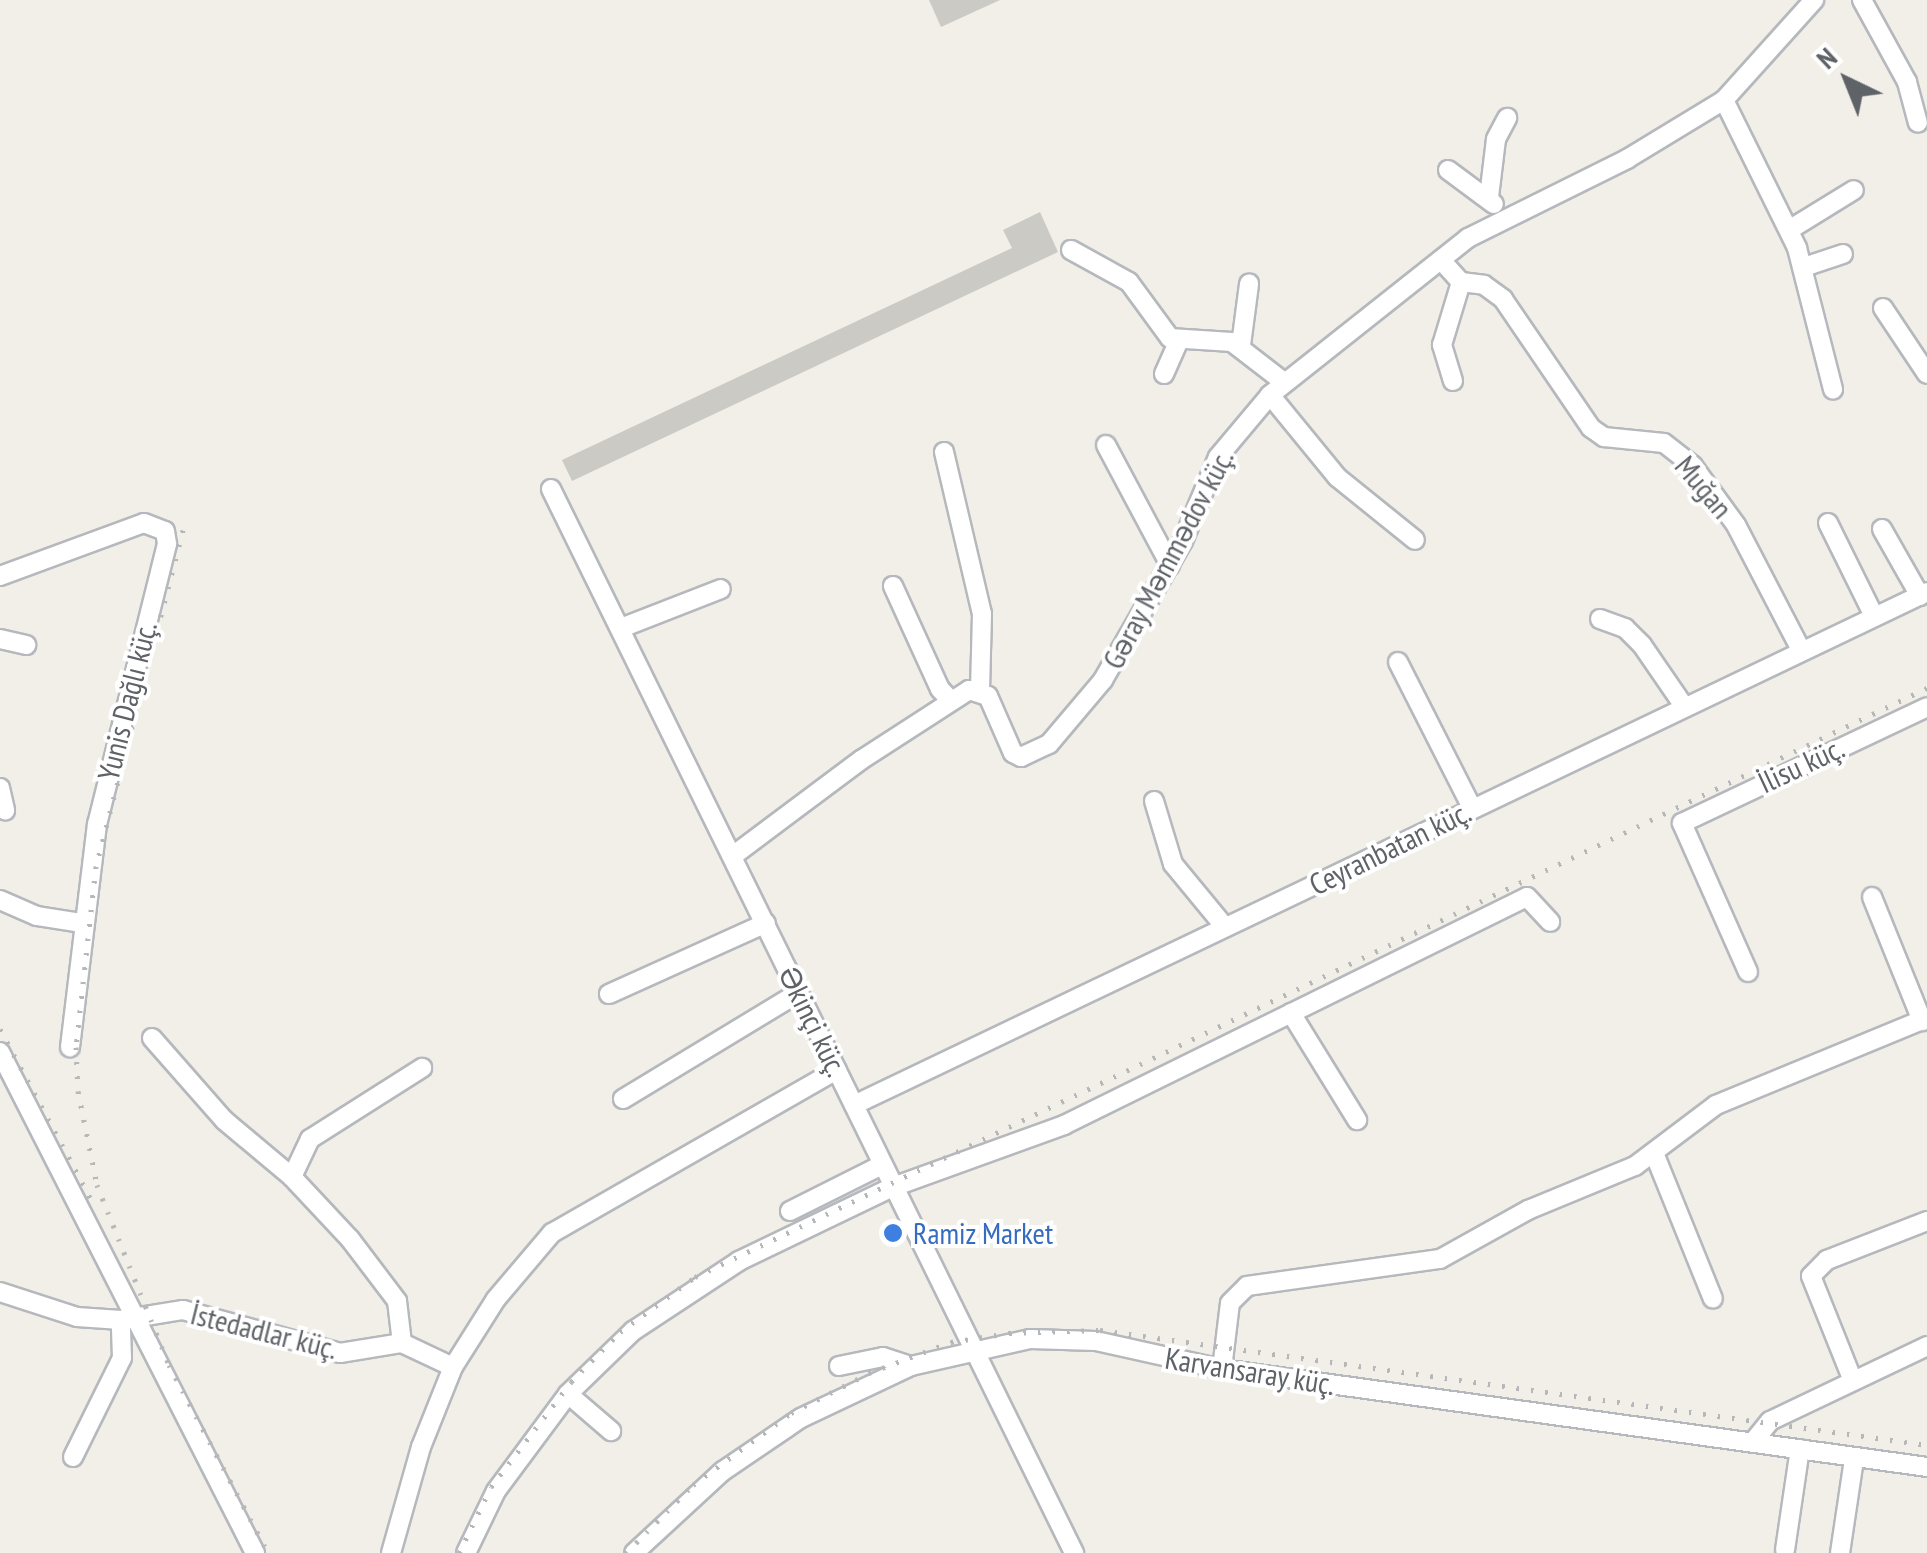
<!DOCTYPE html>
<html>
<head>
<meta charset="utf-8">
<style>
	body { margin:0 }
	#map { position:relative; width:1927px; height:1553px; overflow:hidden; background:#f1efe8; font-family:"PT Sans Narrow",sans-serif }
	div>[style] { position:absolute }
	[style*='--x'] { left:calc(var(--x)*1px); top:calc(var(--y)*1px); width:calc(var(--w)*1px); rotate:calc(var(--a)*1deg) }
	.building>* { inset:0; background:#cccac5 }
	.roads { filter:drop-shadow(2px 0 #b5b8bc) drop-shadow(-2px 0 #b5b8bc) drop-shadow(0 2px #b5b8bc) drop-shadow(0 -2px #b5b8bc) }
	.minor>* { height:18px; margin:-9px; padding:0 9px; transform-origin:9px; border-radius:9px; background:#fff }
	.rail>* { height:5px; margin-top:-2.5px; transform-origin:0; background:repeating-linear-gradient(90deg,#b6b7b8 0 2.5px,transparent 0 14.5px) }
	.dots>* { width:28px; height:28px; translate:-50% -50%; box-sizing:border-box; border:5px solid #fff; border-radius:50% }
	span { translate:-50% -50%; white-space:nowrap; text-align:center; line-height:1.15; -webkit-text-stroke:8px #fff; paint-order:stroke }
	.street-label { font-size:30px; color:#5f6368 }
	.shop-label { font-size:30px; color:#366cbe }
	.left { translate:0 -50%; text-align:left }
	.north { position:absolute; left:1797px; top:30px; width:100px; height:100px; -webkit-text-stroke:8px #fff; paint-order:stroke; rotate:317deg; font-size:28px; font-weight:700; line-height:40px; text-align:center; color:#5f6368 }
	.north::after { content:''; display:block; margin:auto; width:35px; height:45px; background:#5f6368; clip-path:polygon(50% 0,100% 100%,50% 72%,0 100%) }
</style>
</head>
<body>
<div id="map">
	<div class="building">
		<i style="clip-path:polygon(929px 0,1000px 0,941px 27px)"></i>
		<i style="clip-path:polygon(1040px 212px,1058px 252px,572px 481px,562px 460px,1012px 248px,1003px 230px)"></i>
	</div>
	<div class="roads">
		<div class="minor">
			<i style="--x:1862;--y:0;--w:94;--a:61.2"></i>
			<i style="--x:1907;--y:82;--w:42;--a:75"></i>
			<i style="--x:1724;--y:100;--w:165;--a:63.7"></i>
			<i style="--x:1797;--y:248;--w:146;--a:75.7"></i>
			<i style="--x:1448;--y:170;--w:57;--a:36.5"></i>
			<i style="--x:1489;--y:197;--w:58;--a:-83.1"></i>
			<i style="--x:1496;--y:139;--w:24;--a:-62"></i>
			<i style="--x:1789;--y:230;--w:76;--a:-31.6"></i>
			<i style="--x:1071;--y:250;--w:66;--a:28.9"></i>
			<i style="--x:1129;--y:282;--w:69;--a:53.8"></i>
			<i style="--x:1170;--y:338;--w:62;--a:3.7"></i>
			<i style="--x:1232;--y:342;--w:66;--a:37.6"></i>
			<i style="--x:1441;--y:260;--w:30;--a:48"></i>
			<i style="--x:1461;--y:282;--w:23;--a:7"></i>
			<i style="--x:1484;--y:285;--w:24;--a:36"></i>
			<i style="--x:1503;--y:299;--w:156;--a:55.7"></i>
			<i style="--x:1591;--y:428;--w:16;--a:35"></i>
			<i style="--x:1604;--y:437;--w:60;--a:5.7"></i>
			<i style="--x:1664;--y:443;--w:37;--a:38"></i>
			<i style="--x:1693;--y:466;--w:73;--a:53.9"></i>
			<i style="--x:1736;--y:525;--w:141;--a:62.5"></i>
			<i style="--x:1804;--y:267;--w:41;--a:-18.4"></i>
			<i style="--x:1883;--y:308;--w:79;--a:56.3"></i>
			<i style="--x:1241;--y:345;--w:62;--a:-82.5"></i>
			<i style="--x:1164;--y:374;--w:37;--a:-66"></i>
			<i style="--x:1453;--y:381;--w:38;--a:-107"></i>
			<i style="--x:1442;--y:345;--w:66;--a:-73.2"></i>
			<i style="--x:1270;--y:395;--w:106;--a:50.7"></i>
			<i style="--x:1337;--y:477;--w:100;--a:38.9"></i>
			<i style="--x:1106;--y:445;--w:136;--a:61.9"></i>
			<i style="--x:944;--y:452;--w:166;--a:76.8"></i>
			<i style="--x:982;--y:614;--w:77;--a:91.5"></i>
			<i style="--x:551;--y:489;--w:1186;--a:63.82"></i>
			<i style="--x:1828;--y:523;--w:104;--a:63.7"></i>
			<i style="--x:1882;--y:529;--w:77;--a:60.4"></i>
			<i style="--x:0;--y:576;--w:153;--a:-20.2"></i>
			<i style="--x:144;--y:523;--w:22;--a:21"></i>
			<i style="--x:165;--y:531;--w:13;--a:81"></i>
			<i style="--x:167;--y:544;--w:289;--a:104"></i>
			<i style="--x:97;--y:824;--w:225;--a:96.9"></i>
			<i style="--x:893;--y:586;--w:113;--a:65.5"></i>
			<i style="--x:940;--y:689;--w:16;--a:47"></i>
			<i style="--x:1600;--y:619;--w:27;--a:20"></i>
			<i style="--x:1625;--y:628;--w:24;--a:45"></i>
			<i style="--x:1642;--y:645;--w:74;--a:55.5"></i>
			<i style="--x:621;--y:628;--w:107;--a:-21.3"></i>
			<i style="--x:0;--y:639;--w:27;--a:13"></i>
			<i style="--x:1398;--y:662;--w:164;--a:63.1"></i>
			<i style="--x:0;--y:788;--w:23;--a:77"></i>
			<i style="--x:1154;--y:801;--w:66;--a:73.2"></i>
			<i style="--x:1173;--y:864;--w:82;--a:50.5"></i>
			<i style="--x:734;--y:855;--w:159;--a:-36.8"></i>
			<i style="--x:861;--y:760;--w:129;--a:-32.9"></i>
			<i style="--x:969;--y:690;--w:20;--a:18"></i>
			<i style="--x:988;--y:696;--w:62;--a:66.3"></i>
			<i style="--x:1013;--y:753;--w:9;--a:27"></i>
			<i style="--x:1021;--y:757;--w:31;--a:-25"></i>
			<i style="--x:1049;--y:744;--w:84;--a:-49.8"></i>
			<i style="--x:1103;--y:680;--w:160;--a:-60.1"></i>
			<i style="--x:1183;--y:541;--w:91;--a:-67.4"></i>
			<i style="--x:1218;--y:457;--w:81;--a:-50"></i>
			<i style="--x:1270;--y:395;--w:253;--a:-38.4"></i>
			<i style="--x:1468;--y:238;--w:178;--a:-26.4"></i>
			<i style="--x:1627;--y:159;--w:114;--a:-31.3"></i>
			<i style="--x:1724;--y:100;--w:135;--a:-48"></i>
			<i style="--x:1872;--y:897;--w:134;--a:68"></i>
			<i style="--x:0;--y:900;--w:40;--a:23.4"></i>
			<i style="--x:37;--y:916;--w:45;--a:9"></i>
			<i style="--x:1748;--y:972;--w:163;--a:-113.9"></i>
			<i style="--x:1682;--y:823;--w:271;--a:-25.3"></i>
			<i style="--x:609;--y:994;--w:172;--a:-24.3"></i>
			<i style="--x:1291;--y:1013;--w:126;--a:58.3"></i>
			<i style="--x:152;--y:1038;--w:109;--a:48.7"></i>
			<i style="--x:224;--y:1120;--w:89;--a:40"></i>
			<i style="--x:292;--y:1177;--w:85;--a:46.9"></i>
			<i style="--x:350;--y:1239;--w:78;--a:52.8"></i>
			<i style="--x:397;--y:1301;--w:42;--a:83.2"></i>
			<i style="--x:0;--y:1052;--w:562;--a:63.02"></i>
			<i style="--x:623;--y:1099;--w:205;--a:-31.2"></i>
			<i style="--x:854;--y:1105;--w:1189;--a:-25.55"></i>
			<i style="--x:1654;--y:1153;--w:157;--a:68"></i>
			<i style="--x:292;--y:1177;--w:42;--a:-64.7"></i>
			<i style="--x:310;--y:1139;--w:133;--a:-32.4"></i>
			<i style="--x:790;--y:1211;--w:103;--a:-26.6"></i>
			<i style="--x:0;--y:1292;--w:81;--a:18"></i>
			<i style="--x:77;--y:1317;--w:44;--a:3.9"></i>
			<i style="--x:121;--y:1320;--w:63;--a:-9.2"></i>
			<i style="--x:183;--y:1310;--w:163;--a:15.3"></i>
			<i style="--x:340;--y:1353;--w:63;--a:-9.2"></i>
			<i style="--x:402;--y:1343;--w:56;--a:25.2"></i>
			<i style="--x:453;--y:1367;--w:80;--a:-57.7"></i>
			<i style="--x:496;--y:1299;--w:87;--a:-49.7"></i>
			<i style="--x:552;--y:1233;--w:328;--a:-29.8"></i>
			<i style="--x:839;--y:1366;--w:45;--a:-11.6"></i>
			<i style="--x:883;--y:1357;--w:29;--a:18"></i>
			<i style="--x:1222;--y:1369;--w:66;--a:-83.1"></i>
			<i style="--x:1230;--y:1303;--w:24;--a:-45"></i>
			<i style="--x:1247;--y:1286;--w:195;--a:-8"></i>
			<i style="--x:1440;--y:1259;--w:101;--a:-29.1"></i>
			<i style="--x:1528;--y:1210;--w:116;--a:-22.4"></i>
			<i style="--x:1635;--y:1166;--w:101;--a:-37"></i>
			<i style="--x:1716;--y:1105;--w:228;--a:-22.4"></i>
			<i style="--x:1853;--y:1381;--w:113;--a:-111.8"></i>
			<i style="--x:1811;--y:1276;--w:23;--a:-45"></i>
			<i style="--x:1827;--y:1260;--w:107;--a:-21.3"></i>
			<i style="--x:568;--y:1394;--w:57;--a:40.7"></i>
			<i style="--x:1753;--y:1442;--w:27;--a:-51"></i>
			<i style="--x:1770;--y:1421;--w:174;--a:-25.5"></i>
			<i style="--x:73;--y:1457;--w:110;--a:-63.7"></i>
			<i style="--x:122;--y:1358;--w:38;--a:-92"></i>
			<i style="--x:1785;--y:1550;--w:102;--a:-81.6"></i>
			<i style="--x:391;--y:1553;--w:110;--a:-74.2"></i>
			<i style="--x:421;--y:1447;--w:86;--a:-68.2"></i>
			<i style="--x:466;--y:1553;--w:69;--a:-64.2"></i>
			<i style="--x:496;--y:1491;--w:121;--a:-53.4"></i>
			<i style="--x:568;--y:1394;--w:91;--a:-44.1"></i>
			<i style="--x:633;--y:1331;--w:127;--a:-33.4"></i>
			<i style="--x:739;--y:1261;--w:171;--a:-25.7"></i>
			<i style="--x:893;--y:1187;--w:182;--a:-19.9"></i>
			<i style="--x:1064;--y:1125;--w:516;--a:-26.22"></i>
			<i style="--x:1527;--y:897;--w:34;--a:47"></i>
			<i style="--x:634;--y:1553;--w:121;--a:-42.7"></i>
			<i style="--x:723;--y:1471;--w:94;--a:-34.2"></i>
			<i style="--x:801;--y:1418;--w:122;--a:-25.3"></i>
			<i style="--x:911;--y:1366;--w:122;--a:-12.8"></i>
			<i style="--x:1030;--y:1339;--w:66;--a:1.7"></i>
			<i style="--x:1096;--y:1341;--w:129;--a:12.5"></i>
			<i style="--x:1222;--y:1369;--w:712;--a:7.91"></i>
			<i style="--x:1840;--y:1553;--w:95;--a:-81.5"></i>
		</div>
	</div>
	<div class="rail">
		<i style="--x:183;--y:530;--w:347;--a:104.5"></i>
		<i style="--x:96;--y:866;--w:182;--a:96.3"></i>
		<i style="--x:76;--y:1047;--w:44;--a:87.4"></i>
		<i style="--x:78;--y:1091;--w:96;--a:78.6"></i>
		<i style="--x:97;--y:1185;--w:194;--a:68.2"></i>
		<i style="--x:169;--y:1365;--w:212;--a:62.2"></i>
		<i style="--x:0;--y:1029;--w:195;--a:61.9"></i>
		<i style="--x:459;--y:1553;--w:73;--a:-64.1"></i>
		<i style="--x:491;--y:1487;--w:132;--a:-52.7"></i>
		<i style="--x:571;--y:1382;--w:70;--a:-45.6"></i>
		<i style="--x:620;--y:1332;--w:93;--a:-36.3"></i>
		<i style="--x:695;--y:1277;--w:1366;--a:-25.55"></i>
		<i style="--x:626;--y:1553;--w:95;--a:-45.4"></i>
		<i style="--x:693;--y:1485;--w:122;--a:-36.3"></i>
		<i style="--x:791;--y:1413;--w:88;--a:-27.1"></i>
		<i style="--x:869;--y:1373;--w:88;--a:-20.7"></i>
		<i style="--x:951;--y:1342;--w:59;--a:-8.8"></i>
		<i style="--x:1009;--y:1333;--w:91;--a:-1.9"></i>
		<i style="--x:1100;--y:1330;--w:835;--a:7.92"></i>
	</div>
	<div class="dots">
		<i style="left:893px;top:1233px;background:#3f7fe0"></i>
	</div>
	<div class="street-label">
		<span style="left:1704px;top:487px;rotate:50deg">Muğan</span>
		<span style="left:1168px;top:559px;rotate:-62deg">Gəray Məmmədov küç.</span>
		<span style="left:127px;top:701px;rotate:-76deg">Yunis Dağlı küç.</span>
		<span style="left:1801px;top:765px;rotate:-25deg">İlisu küç.</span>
		<span style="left:1390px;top:848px;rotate:-26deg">Ceyranbatan küç.</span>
		<span style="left:813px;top:1021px;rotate:64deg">Əkinçi küç.</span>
		<span style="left:264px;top:1331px;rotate:14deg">İstedadlar küç.</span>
		<span style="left:1250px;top:1371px;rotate:9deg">Karvansaray küç.</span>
	</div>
	<div class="shop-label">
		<span class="left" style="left:913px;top:1233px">Ramiz Market</span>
	</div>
	<div class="north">N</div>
</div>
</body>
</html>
